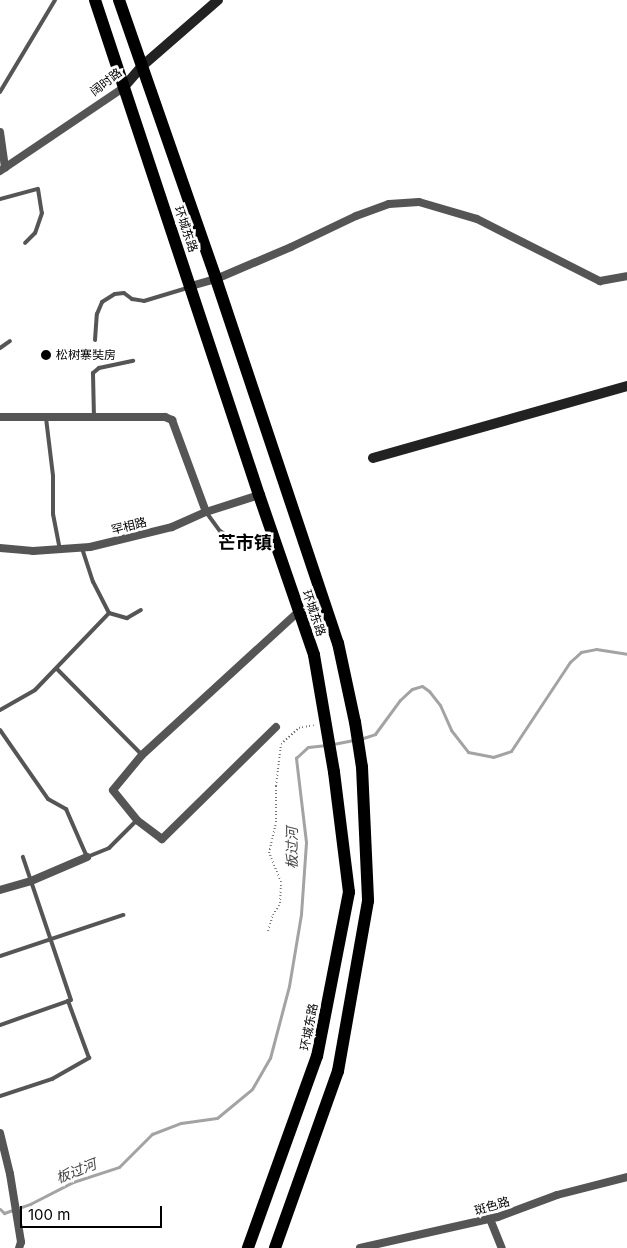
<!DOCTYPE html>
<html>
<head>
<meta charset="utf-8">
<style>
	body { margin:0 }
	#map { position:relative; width:627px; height:1248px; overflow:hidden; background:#fff; font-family:Inter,"Noto Sans SC",sans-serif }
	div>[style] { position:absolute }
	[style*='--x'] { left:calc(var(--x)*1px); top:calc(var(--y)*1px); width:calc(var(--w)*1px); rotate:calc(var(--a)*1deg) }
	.stream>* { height:3px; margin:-1.5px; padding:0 1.5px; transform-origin:1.5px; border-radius:1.5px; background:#a3a3a3 }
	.path>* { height:2px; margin-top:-1px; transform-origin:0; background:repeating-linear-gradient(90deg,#777 0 1px,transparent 0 3.5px) }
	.lane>* { height:4px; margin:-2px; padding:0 2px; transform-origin:2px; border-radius:2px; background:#555 }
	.street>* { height:8px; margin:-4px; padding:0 4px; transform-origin:4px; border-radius:4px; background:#555 }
	.secondary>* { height:10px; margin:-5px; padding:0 5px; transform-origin:5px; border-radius:5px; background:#222 }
	.primary>* { height:12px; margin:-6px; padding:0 6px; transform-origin:6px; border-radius:6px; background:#000 }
	.dots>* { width:14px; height:14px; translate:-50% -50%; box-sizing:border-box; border:2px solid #fff; border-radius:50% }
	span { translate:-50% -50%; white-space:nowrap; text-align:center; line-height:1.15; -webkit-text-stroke:5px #fff; paint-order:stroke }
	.street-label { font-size:12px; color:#000 }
	.poi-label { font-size:12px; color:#000 }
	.left { translate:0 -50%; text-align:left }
	.water-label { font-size:14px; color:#444; font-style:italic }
	.district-label { font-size:18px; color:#000; font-weight:700 }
	.scale { position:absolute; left:20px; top:1206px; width:142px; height:22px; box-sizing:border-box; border:2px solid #000; border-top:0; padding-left:6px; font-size:15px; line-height:18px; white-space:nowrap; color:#000; -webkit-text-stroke:4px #fff; paint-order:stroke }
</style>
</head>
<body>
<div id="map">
	<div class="stream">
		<i style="--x:360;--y:739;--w:16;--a:-18"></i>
		<i style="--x:375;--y:734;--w:42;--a:-53.7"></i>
		<i style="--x:400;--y:700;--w:16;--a:-43"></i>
		<i style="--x:412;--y:689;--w:10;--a:-17"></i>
		<i style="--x:422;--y:686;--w:9;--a:36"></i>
		<i style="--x:429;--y:691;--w:18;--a:52"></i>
		<i style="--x:440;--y:705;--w:27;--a:66"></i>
		<i style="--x:451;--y:730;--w:28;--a:52"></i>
		<i style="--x:468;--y:752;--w:25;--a:11"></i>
		<i style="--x:493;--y:757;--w:19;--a:-18"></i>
		<i style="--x:511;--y:751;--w:107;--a:-56.5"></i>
		<i style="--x:570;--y:662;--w:15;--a:-42"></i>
		<i style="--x:581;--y:652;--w:15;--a:-11"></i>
		<i style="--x:596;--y:649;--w:31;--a:9"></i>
		<i style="--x:333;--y:744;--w:21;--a:-11"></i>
		<i style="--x:0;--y:1209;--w:6;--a:45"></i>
		<i style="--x:4;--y:1213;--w:28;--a:-19"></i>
		<i style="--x:30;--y:1204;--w:48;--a:-27.1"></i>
		<i style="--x:73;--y:1182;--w:48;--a:-18.1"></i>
		<i style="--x:119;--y:1167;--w:47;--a:-45"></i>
		<i style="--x:152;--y:1134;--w:31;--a:-21"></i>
		<i style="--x:181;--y:1123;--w:36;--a:-8"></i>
		<i style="--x:217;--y:1118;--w:45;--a:-39.6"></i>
		<i style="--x:252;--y:1089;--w:36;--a:-60"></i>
		<i style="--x:270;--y:1058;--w:74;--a:-75.2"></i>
		<i style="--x:289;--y:986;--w:73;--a:-80.5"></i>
		<i style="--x:301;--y:914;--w:72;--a:-86"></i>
		<i style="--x:306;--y:842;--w:85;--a:-96.8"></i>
		<i style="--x:296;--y:758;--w:16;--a:-43"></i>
		<i style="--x:308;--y:747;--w:19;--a:-6"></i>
	</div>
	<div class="path">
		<i style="--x:268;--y:931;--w:17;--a:-73"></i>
		<i style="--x:273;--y:915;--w:14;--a:-60"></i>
		<i style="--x:280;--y:903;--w:21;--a:-87"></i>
		<i style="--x:281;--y:882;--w:31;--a:-112"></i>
		<i style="--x:269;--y:853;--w:32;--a:-77"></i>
		<i style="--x:276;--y:822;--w:36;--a:-90"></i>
		<i style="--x:276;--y:786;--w:42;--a:-83.2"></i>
		<i style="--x:281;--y:744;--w:24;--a:-42"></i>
		<i style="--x:299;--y:728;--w:15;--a:-11"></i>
	</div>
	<div class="lane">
		<i style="--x:0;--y:92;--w:107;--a:-59.1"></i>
		<i style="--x:0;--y:199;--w:39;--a:-15"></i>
		<i style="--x:38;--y:189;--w:24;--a:81"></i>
		<i style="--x:42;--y:213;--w:21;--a:109"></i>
		<i style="--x:35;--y:233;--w:14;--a:135"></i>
		<i style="--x:95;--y:340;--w:26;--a:-86"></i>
		<i style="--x:97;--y:314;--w:13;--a:-67"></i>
		<i style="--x:102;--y:302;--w:15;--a:-32"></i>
		<i style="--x:115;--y:294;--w:9;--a:-6"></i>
		<i style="--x:124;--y:293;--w:10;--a:37"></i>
		<i style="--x:132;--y:299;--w:12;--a:9"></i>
		<i style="--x:144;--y:301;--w:45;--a:-16.8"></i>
		<i style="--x:0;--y:348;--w:12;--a:-35"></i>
		<i style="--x:46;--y:418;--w:58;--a:83.1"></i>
		<i style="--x:53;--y:476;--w:38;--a:90"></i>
		<i style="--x:53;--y:514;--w:36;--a:79"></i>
		<i style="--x:94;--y:418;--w:45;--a:-91.3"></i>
		<i style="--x:93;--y:373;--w:8;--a:-40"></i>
		<i style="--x:99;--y:368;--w:35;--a:-12"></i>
		<i style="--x:206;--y:512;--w:24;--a:54"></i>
		<i style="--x:220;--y:531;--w:17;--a:33"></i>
		<i style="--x:109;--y:613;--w:19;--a:16"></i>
		<i style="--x:127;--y:618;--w:16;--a:-30"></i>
		<i style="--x:57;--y:669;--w:121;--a:45.3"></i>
		<i style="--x:0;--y:710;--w:40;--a:-29.7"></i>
		<i style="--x:35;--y:690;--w:107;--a:-46.1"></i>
		<i style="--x:109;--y:613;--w:35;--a:-117"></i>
		<i style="--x:93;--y:582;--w:36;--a:-108"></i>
		<i style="--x:0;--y:730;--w:84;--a:55.2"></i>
		<i style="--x:48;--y:799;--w:21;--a:29"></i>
		<i style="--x:66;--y:809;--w:52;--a:66.4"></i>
		<i style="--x:87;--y:857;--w:24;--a:-22"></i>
		<i style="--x:109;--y:848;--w:40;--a:-45"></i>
		<i style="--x:0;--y:956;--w:130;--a:-18.4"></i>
		<i style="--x:0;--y:1025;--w:75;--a:-19.4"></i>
		<i style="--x:71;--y:1000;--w:151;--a:-108.6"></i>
		<i style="--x:0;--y:1096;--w:55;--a:-18.1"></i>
		<i style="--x:52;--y:1079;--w:43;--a:-29.6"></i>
		<i style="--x:89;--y:1058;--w:61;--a:-110.2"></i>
	</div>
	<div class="street">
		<i style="--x:0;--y:132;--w:36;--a:82"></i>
		<i style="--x:0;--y:171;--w:148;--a:-34"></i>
		<i style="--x:191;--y:286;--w:26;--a:-16"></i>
		<i style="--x:216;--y:279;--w:82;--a:-23.1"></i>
		<i style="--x:291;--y:247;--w:72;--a:-25.5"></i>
		<i style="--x:356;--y:216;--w:35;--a:-20"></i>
		<i style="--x:389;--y:204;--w:30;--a:-4"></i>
		<i style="--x:419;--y:202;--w:60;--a:16.3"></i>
		<i style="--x:477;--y:219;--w:138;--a:26.8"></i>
		<i style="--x:600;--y:281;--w:27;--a:-10"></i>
		<i style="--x:0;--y:417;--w:165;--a:0"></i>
		<i style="--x:165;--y:417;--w:8;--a:23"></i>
		<i style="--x:172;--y:420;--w:98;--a:69.7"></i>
		<i style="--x:0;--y:548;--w:33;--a:5"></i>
		<i style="--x:33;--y:551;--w:57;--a:-4"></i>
		<i style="--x:90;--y:547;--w:84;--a:-13.7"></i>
		<i style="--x:172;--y:527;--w:37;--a:-24"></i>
		<i style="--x:206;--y:512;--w:56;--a:-17.8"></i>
		<i style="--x:276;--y:727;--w:160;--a:135.5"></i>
		<i style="--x:162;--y:839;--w:31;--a:-143"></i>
		<i style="--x:137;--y:820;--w:38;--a:-129"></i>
		<i style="--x:113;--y:790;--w:45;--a:-50.4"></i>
		<i style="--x:142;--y:755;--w:213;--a:-42.5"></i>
		<i style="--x:0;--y:890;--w:32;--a:-16"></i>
		<i style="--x:31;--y:881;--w:61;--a:-23.2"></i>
		<i style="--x:0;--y:1133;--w:42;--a:76.3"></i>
		<i style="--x:10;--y:1174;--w:69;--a:80.8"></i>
		<i style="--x:21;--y:1242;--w:6;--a:108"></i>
		<i style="--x:490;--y:1219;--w:31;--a:68"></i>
		<i style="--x:360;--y:1248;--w:141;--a:-12.7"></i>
		<i style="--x:498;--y:1217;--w:63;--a:-20.4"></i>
		<i style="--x:557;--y:1195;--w:72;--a:-14.4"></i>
	</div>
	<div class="secondary">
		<i style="--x:123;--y:88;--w:28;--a:-49"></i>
		<i style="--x:141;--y:67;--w:102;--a:-41"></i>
		<i style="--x:373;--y:458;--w:264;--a:-15.8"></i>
	</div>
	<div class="primary">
		<i style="--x:95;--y:0;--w:521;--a:71.67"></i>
		<i style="--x:259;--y:495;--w:169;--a:71"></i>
		<i style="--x:314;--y:655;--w:119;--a:80.3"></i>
		<i style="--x:334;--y:772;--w:121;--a:82.9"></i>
		<i style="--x:349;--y:892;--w:167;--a:101"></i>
		<i style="--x:317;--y:1056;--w:204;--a:109.8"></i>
		<i style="--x:119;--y:0;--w:295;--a:70.8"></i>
		<i style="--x:216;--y:279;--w:384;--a:71.5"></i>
		<i style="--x:338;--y:643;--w:81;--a:77.9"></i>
		<i style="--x:355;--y:722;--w:46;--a:81.2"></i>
		<i style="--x:362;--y:767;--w:134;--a:87.4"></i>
		<i style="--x:368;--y:901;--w:173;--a:100"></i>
		<i style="--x:338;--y:1071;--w:188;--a:109.6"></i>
	</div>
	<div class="dots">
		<i style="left:46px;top:355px;background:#000"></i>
	</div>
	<div class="street-label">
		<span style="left:106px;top:82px;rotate:-38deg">阔时路</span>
		<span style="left:186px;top:229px;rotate:71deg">环城东路</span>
		<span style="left:129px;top:526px;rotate:-14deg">罕相路</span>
		<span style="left:314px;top:613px;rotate:71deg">环城东路</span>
		<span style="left:309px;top:1027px;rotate:-79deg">环城东路</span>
		<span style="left:492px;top:1206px;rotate:-16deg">斑色路</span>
	</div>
	<div class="poi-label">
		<span class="left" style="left:56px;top:355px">松树寨奘房</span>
	</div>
	<div class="water-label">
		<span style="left:292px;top:848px;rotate:-90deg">板过河</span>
		<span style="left:76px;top:1171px;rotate:-21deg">板过河</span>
	</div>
	<div class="district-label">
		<span style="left:245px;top:543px">芒市镇</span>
	</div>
	<div class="scale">100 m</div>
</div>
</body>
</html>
